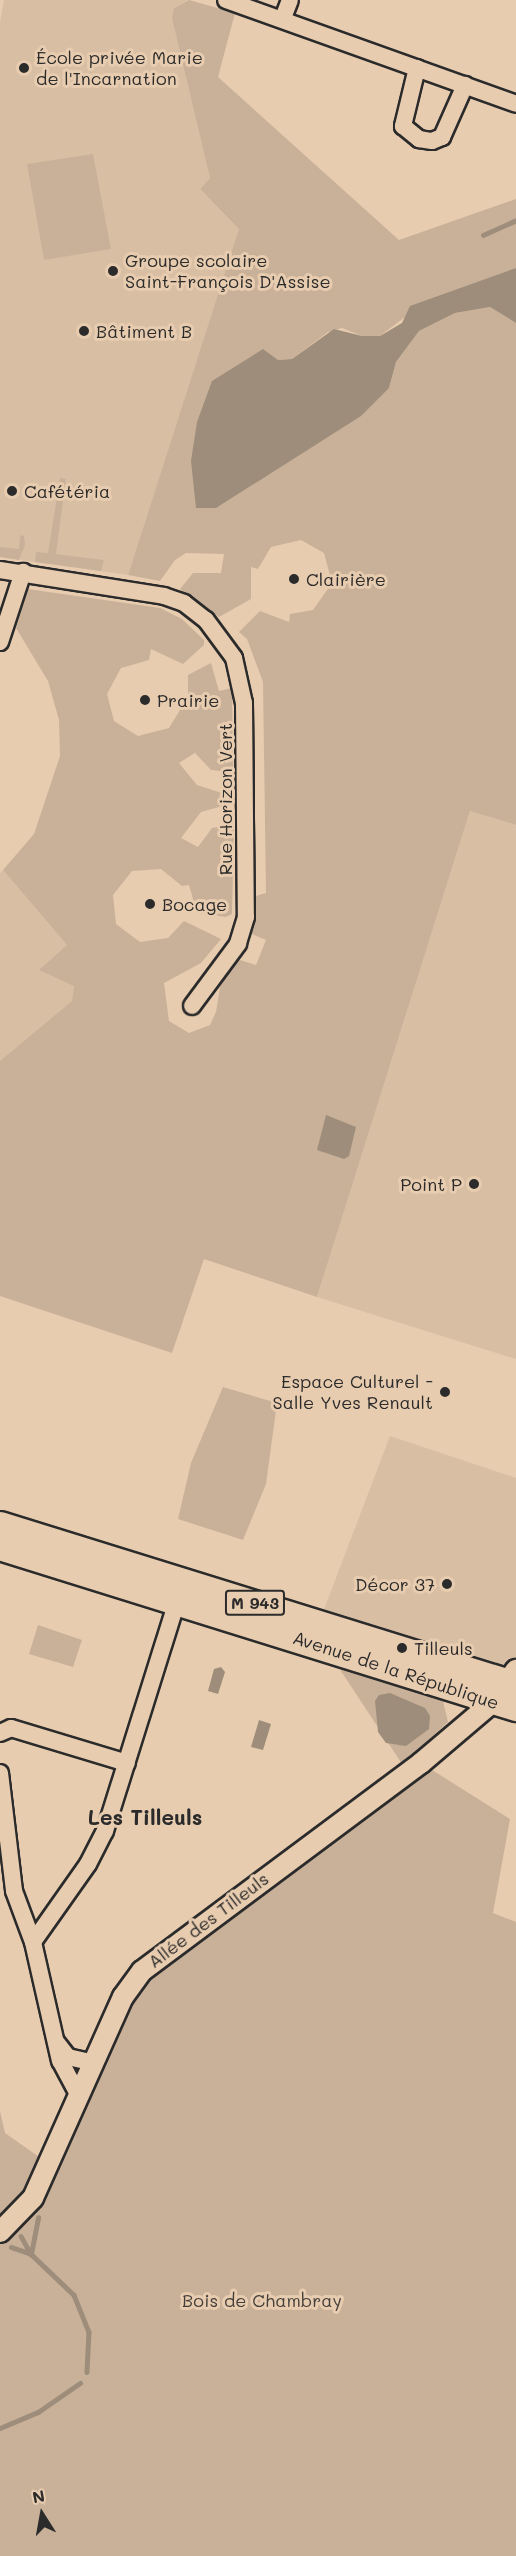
<!DOCTYPE html>
<html>
<head>
<meta charset="utf-8">
<style>
	body { margin:0 }
	#map { position:relative; width:516px; height:2556px; overflow:hidden; background:#e8ccaf; font-family:Mali,sans-serif }
	div>[style] { position:absolute }
	[style*='--x'] { left:calc(var(--x)*1px); top:calc(var(--y)*1px); width:calc(var(--w)*1px); rotate:calc(var(--a)*1deg) }
	.built>* { inset:0; background:#d8bfa4 }
	.green>* { inset:0; background:#c9b199 }
	.water>* { inset:0; background:#9d8d7a }
	.stream>* { height:4.5px; margin:-2.25px; padding:0 2.25px; transform-origin:2.25px; border-radius:2.25px; background:#9d8d7a }
	.roads { filter:drop-shadow(2px 0 #2b2b2b) drop-shadow(-2px 0 #2b2b2b) drop-shadow(0 2px #2b2b2b) drop-shadow(0 -2px #2b2b2b) }
	.minor>* { height:16px; margin:-8px; padding:0 8px; transform-origin:8px; border-radius:8px; background:#e8ccaf }
	.tertiary>* { height:20px; margin:-10px; padding:0 10px; transform-origin:10px; border-radius:10px; background:#e8ccaf }
	.primary>* { height:26px; margin:-13px; padding:0 13px; transform-origin:13px; border-radius:13px; background:#e8ccaf }
	.dots>* { width:16px; height:16px; translate:-50% -50%; box-sizing:border-box; border:3px solid #e8ccaf; border-radius:50% }
	span { translate:-50% -50%; white-space:nowrap; text-align:center; line-height:1.15; -webkit-text-stroke:6px #e8ccaf; paint-order:stroke }
	.shield-label span { padding:2px 4px; background:#e8ccaf; border:2px solid; border-radius:4px; -webkit-text-stroke-width:0 }
	.shield-label { font-size:16px; color:#2b2b2b; font-weight:700 }
	.poi-label { font-size:18px; color:#2b2b2b }
	.left { translate:0 -50%; text-align:left }
	.right { translate:-100% -50%; text-align:right }
	.street-label { font-size:18px; color:#2b2b2b }
	.park-label { font-size:18px; color:#433f3c }
	.quarter-label { font-size:21px; color:#2b2b2b; font-weight:700 }
	.north { position:absolute; left:12px; top:2484px; width:60px; height:60px; -webkit-text-stroke:4px #e8ccaf; paint-order:stroke; rotate:349deg; font-size:16px; font-weight:700; line-height:24px; text-align:center; color:#2b2b2b }
	.north::after { content:''; display:block; margin:auto; width:21px; height:27px; background:#2b2b2b; clip-path:polygon(50% 0,100% 100%,50% 72%,0 100%) }
</style>
</head>
<body>
<div id="map">
	<div class="built">
		<i style="clip-path:polygon(4px 0,188px 0,174px 8px,210px 178px,200px 189px,240px 229px,128px 575px,0 557px,0 22px)"></i>
		<i style="clip-path:polygon(470px 811px,516px 825px,516px 1359px,317px 1297px)"></i>
		<i style="clip-path:polygon(3px 870px,110px 995px,0 1083px,0 873px)"></i>
		<i style="clip-path:polygon(390px 1436px,516px 1478px,516px 1669px,323px 1612px)"></i>
	</div>
	<div class="green">
		<i style="clip-path:polygon(189px 0,235px 13px,218px 77px,399px 240px,516px 199px,516px 268px,409px 314px,380px 336px,362px 336px,342px 328px,328px 332px,292px 359px,278px 360px,212px 381px,389px 388px,396px 362px,419px 331px,455px 313px,490px 307px,516px 323px,516px 825px,470px 811px,317px 1297px,204px 1259px,172px 1353px,0 1296px,0 1061px,72px 1001px,74px 986px,39px 970px,67px 945px,3px 870px,34px 834px,60px 756px,59px 720px,48px 681px,16px 628px,28px 589px,160px 608px,182px 619px,204px 640px,204px 645px,183px 664px,151px 649px,149px 660px,121px 668px,107px 694px,114px 721px,138px 736px,169px 728px,183px 705px,188px 705px,188px 675px,211px 663px,219px 691px,232px 688px,233px 767px,230px 772px,211px 770px,195px 753px,179px 763px,197px 785px,234px 797px,233px 803px,201px 812px,181px 838px,198px 847px,212px 828px,231px 824px,234px 827px,232px 914px,226px 917px,197px 913px,189px 885px,182px 886px,161px 869px,132px 871px,113px 895px,116px 924px,140px 942px,168px 938px,184px 921px,221px 939px,201px 963px,164px 983px,169px 1021px,189px 1033px,210px 1025px,216px 1012px,221px 981px,237px 959px,256px 965px,266px 940px,247px 932px,256px 896px,266px 893px,263px 682px,247px 639px,239px 632px,260px 611px,289px 622px,290px 614px,313px 610px,332px 583px,324px 553px,301px 540px,271px 547px,258px 569px,251px 567px,251px 599px,219px 617px,180px 589px,193px 573px,221px 573px,224px 554px,186px 553px,175px 560px,160px 581px,128px 575px,239px 229px,200px 189px,210px 178px,172px 18px,174px 8px)"></i>
		<i style="clip-path:polygon(93px 154px,111px 249px,44px 260px,27px 164px)"></i>
		<i style="clip-path:polygon(60px 478px,66px 479px,56px 554px,104px 560px,101px 571px,35px 562px,36px 552px,48px 553px)"></i>
		<i style="clip-path:polygon(20px 535px,24px 536px,25px 545px,19px 560px,0 557px,0 547px,19px 549px)"></i>
		<i style="clip-path:polygon(223px 1387px,277px 1403px,266px 1484px,243px 1540px,178px 1519px,191px 1463px)"></i>
		<i style="clip-path:polygon(38px 1625px,82px 1640px,73px 1667px,29px 1654px)"></i>
		<i style="clip-path:polygon(339px 1668px,443px 1701px,448px 1722px,402px 1764px)"></i>
		<i style="clip-path:polygon(421px 1763px,510px 1819px,493px 1913px,516px 1922px,516px 2556px,0 2556px,0 2111px,5px 2133px,42px 2159px,123px 1997px)"></i>
	</div>
	<div class="water">
		<i style="clip-path:polygon(516px 268px,516px 323px,490px 307px,455px 313px,419px 331px,396px 362px,389px 388px,361px 416px,216px 508px,196px 508px,191px 461px,197px 422px,212px 381px,263px 349px,278px 360px,292px 359px,334px 329px,362px 336px,380px 336px,402px 323px,410px 306px)"></i>
		<i style="clip-path:polygon(326px 1115px,356px 1127px,349px 1156px,344px 1159px,317px 1150px)"></i>
		<i style="clip-path:polygon(221px 1667px,225px 1672px,218px 1694px,208px 1691px,214px 1669px)"></i>
		<i style="clip-path:polygon(390px 1693px,425px 1708px,430px 1716px,429px 1729px,406px 1746px,386px 1743px,378px 1732px,375px 1701px,379px 1695px)"></i>
		<i style="clip-path:polygon(259px 1720px,271px 1724px,263px 1750px,251px 1747px)"></i>
	</div>
	<div class="stream">
		<i style="--x:483;--y:235;--w:36;--a:-24"></i>
		<i style="--x:21;--y:2236;--w:21;--a:61"></i>
		<i style="--x:31;--y:2254;--w:59;--a:43.6"></i>
		<i style="--x:74;--y:2295;--w:40;--a:68"></i>
		<i style="--x:89;--y:2332;--w:40;--a:92.9"></i>
		<i style="--x:11;--y:2247;--w:21;--a:19"></i>
		<i style="--x:31;--y:2254;--w:37;--a:-79"></i>
		<i style="--x:0;--y:2428;--w:41;--a:-22.8"></i>
		<i style="--x:38;--y:2412;--w:51;--a:-34.6"></i>
	</div>
	<div class="roads">
		<div class="minor">
			<i style="--x:226;--y:0;--w:308;--a:19.7"></i>
			<i style="--x:283;--y:18;--w:19;--a:-69"></i>
			<i style="--x:417;--y:68;--w:60;--a:103.6"></i>
			<i style="--x:403;--y:126;--w:21;--a:39"></i>
			<i style="--x:419;--y:139;--w:13;--a:9"></i>
			<i style="--x:432;--y:141;--w:11;--a:-22"></i>
			<i style="--x:442;--y:137;--w:57;--a:-66.1"></i>
			<i style="--x:0;--y:570;--w:166;--a:9"></i>
			<i style="--x:164;--y:596;--w:21;--a:19"></i>
			<i style="--x:184;--y:603;--w:28;--a:38"></i>
			<i style="--x:206;--y:620;--w:47;--a:53.6"></i>
			<i style="--x:234;--y:658;--w:46;--a:77.5"></i>
			<i style="--x:244;--y:703;--w:214;--a:89.5"></i>
			<i style="--x:246;--y:917;--w:28;--a:107"></i>
			<i style="--x:238;--y:944;--w:77;--a:126.6"></i>
			<i style="--x:0;--y:642;--w:74;--a:-71.8"></i>
			<i style="--x:0;--y:1733;--w:12;--a:-24"></i>
			<i style="--x:11;--y:1728;--w:121;--a:16.8"></i>
			<i style="--x:0;--y:1773;--w:119;--a:83.2"></i>
			<i style="--x:14;--y:1891;--w:54;--a:69.6"></i>
			<i style="--x:57;--y:2043;--w:18;--a:52"></i>
			<i style="--x:68;--y:2057;--w:27;--a:13"></i>
			<i style="--x:79;--y:2096;--w:40;--a:-118"></i>
			<i style="--x:60;--y:2061;--w:122;--a:-102.8"></i>
			<i style="--x:33;--y:1942;--w:95;--a:-54.8"></i>
			<i style="--x:88;--y:1864;--w:37;--a:-63"></i>
			<i style="--x:105;--y:1831;--w:241;--a:-72.6"></i>
		</div>
		<div class="tertiary">
			<i style="--x:0;--y:2232;--w:47;--a:-45.9"></i>
			<i style="--x:33;--y:2198;--w:220;--a:-65.9"></i>
			<i style="--x:123;--y:1997;--w:32;--a:-54"></i>
			<i style="--x:142;--y:1971;--w:348;--a:-36.7"></i>
			<i style="--x:421;--y:1763;--w:96;--a:-40.3"></i>
			<i style="--x:494;--y:1701;--w:38;--a:-55"></i>
		</div>
		<div class="primary">
			<i style="--x:0;--y:1525;--w:540;--a:17.23"></i>
			<i style="--x:0;--y:1547;--w:541;--a:17.33"></i>
		</div>
	</div>
	<div class="dots">
		<i style="left:24px;top:68px;background:#2b2b2b"></i>
		<i style="left:113px;top:271px;background:#2b2b2b"></i>
		<i style="left:84px;top:331px;background:#2b2b2b"></i>
		<i style="left:12px;top:491px;background:#2b2b2b"></i>
		<i style="left:294px;top:579px;background:#2b2b2b"></i>
		<i style="left:145px;top:700px;background:#2b2b2b"></i>
		<i style="left:150px;top:904px;background:#2b2b2b"></i>
		<i style="left:474px;top:1184px;background:#2b2b2b"></i>
		<i style="left:445px;top:1392px;background:#2b2b2b"></i>
		<i style="left:447px;top:1584px;background:#2b2b2b"></i>
		<i style="left:402px;top:1648px;background:#2b2b2b"></i>
	</div>
	<div class="shield-label">
		<span style="left:255px;top:1603px">M 943</span>
	</div>
	<div class="poi-label">
		<span class="left" style="left:36px;top:68px">École privée Marie<br>de l'Incarnation</span>
		<span class="left" style="left:125px;top:271px">Groupe scolaire<br>Saint-François D'Assise</span>
		<span class="left" style="left:96px;top:331px">Bâtiment B</span>
		<span class="left" style="left:24px;top:491px">Cafétéria</span>
		<span class="left" style="left:306px;top:579px">Clairière</span>
		<span class="left" style="left:157px;top:700px">Prairie</span>
		<span class="left" style="left:162px;top:904px">Bocage</span>
		<span class="right" style="left:462px;top:1184px">Point P</span>
		<span class="right" style="left:433px;top:1392px">Espace Culturel -<br>Salle Yves Renault</span>
		<span class="right" style="left:435px;top:1584px">Décor 37</span>
		<span class="left" style="left:414px;top:1648px">Tilleuls</span>
	</div>
	<div class="street-label">
		<span style="left:225px;top:799px;rotate:-90deg">Rue Horizon Vert</span>
		<span style="left:396px;top:1670px;rotate:18deg">Avenue de la République</span>
		<span style="left:208px;top:1920px;rotate:-37deg">Allée des Tilleuls</span>
	</div>
	<div class="park-label">
		<span style="left:262px;top:2300px">Bois de Chambray</span>
	</div>
	<div class="quarter-label">
		<span style="left:145px;top:1817px">Les Tilleuls</span>
	</div>
	<div class="north">N</div>
</div>
</body>
</html>
